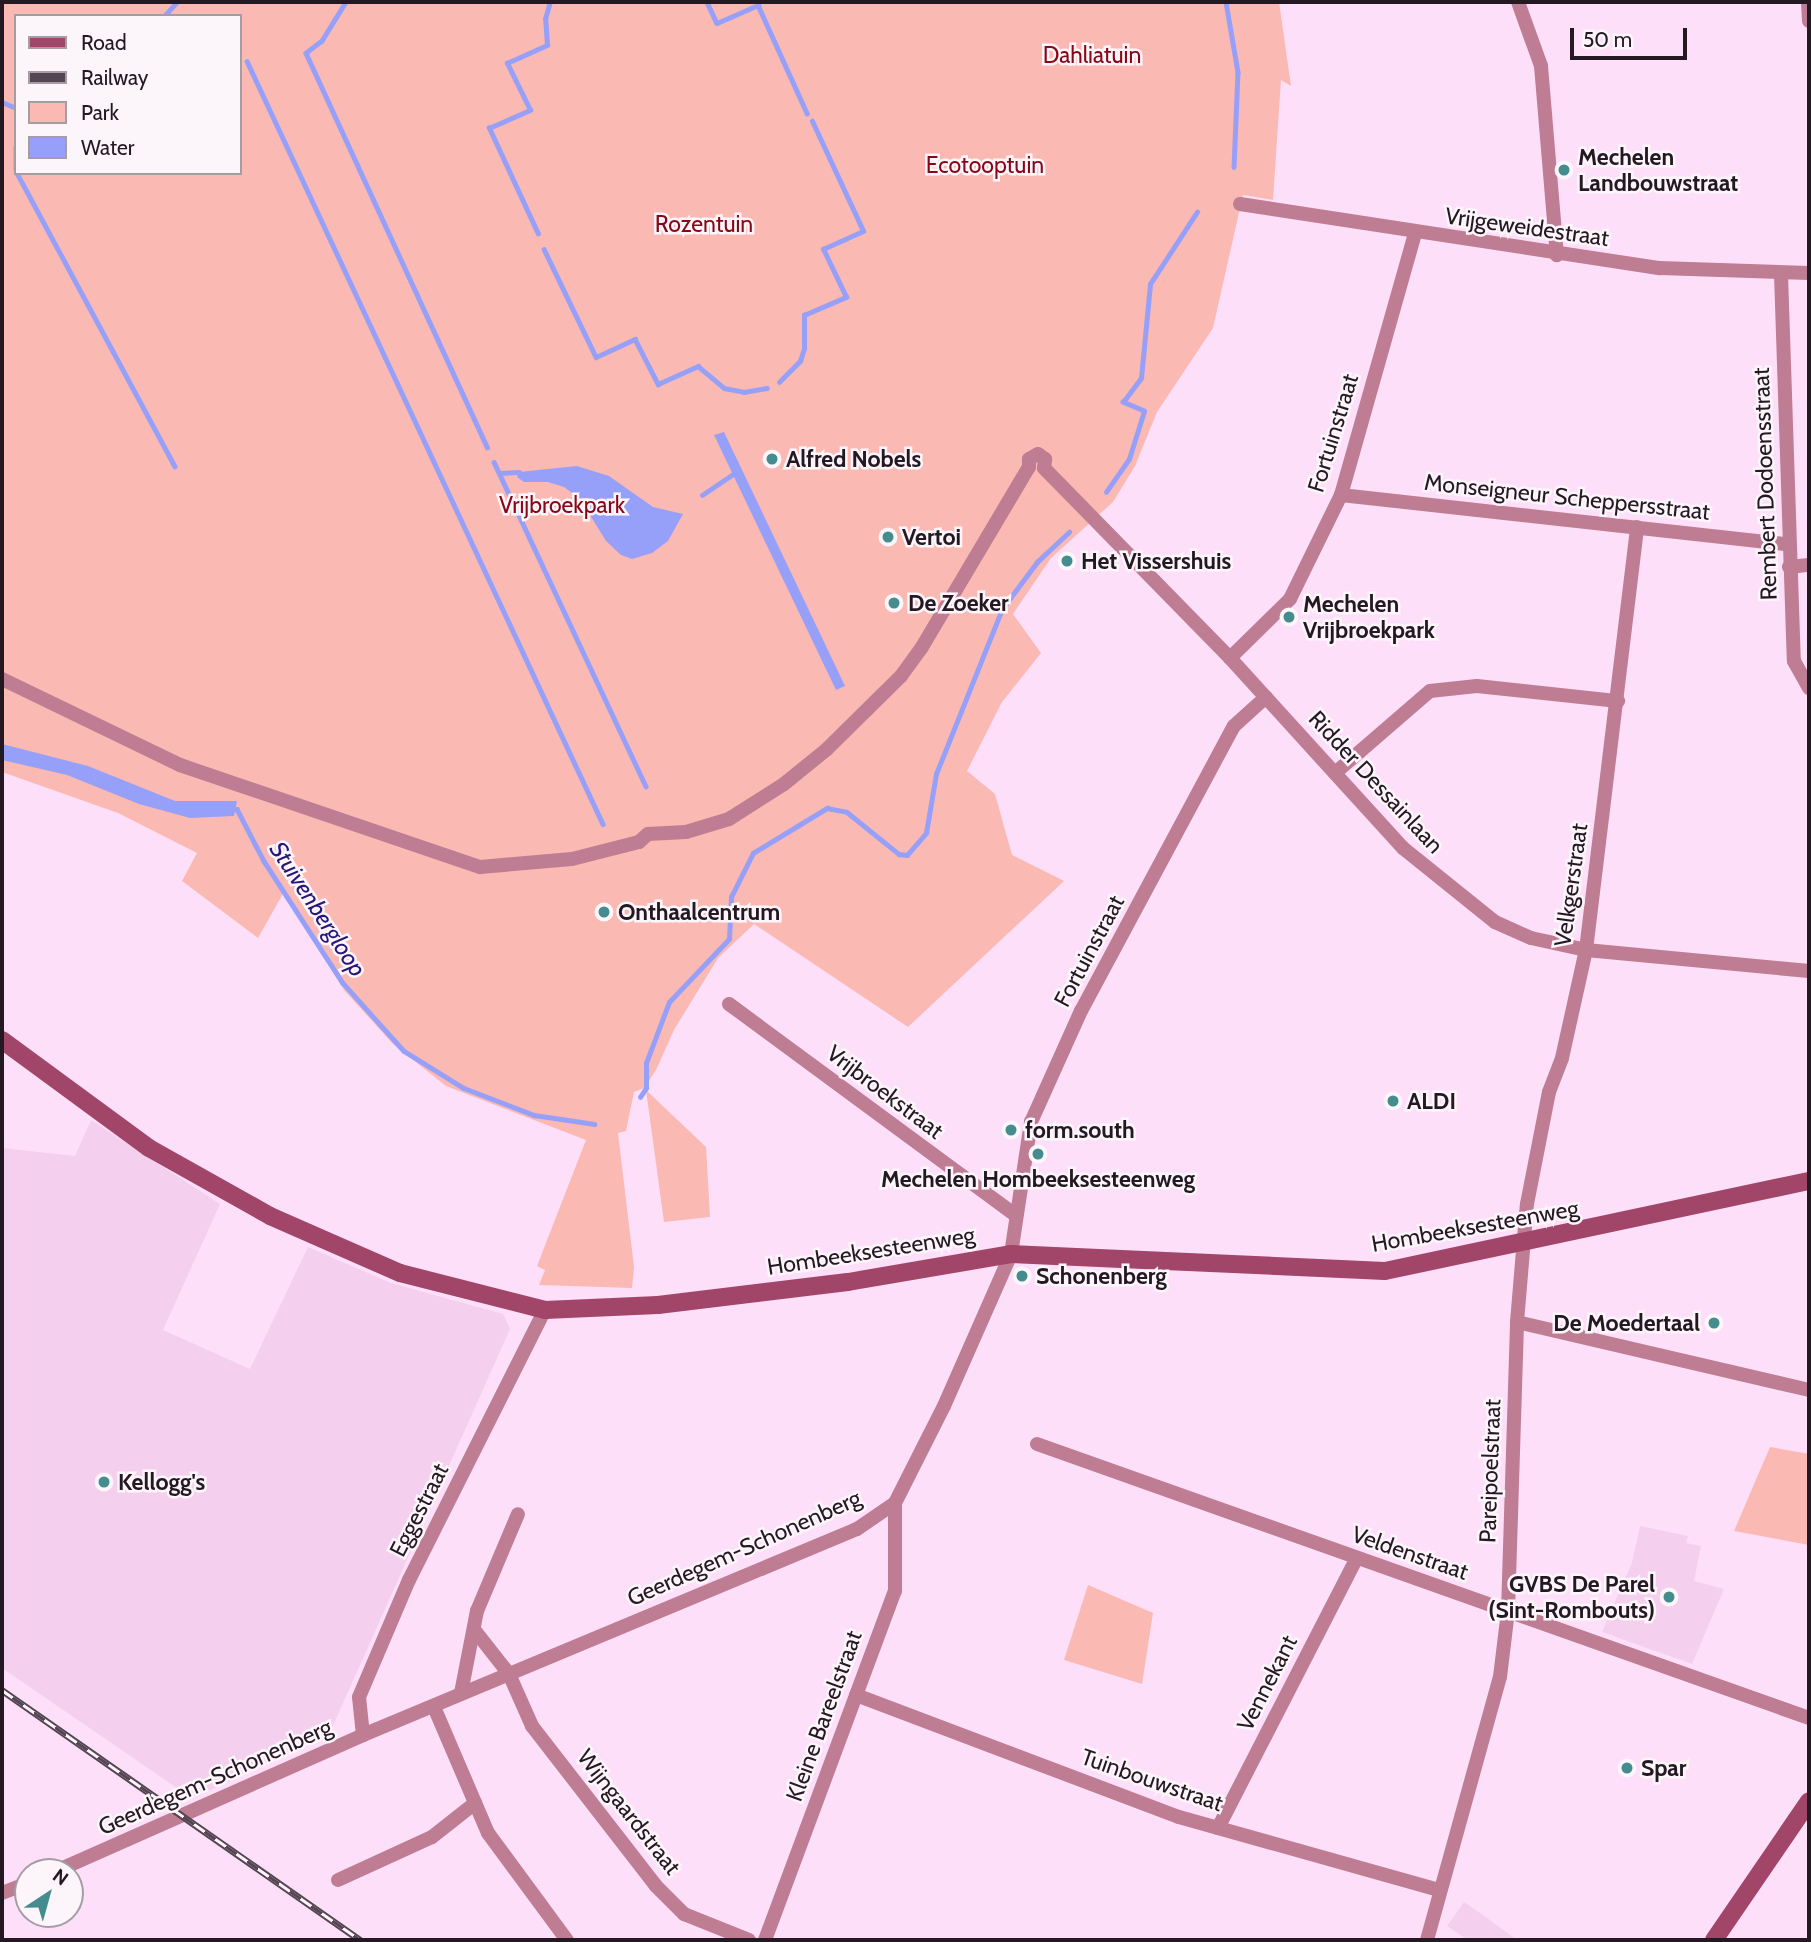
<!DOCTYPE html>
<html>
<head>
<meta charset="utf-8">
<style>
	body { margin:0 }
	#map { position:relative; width:1811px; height:1942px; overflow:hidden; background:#fedff9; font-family:Cabin,sans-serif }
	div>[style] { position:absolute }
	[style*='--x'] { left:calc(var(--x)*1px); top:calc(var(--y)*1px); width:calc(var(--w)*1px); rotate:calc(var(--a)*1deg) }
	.built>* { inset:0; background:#f4cfee }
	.green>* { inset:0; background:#fab9b3 }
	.water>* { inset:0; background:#97a0f8 }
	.stream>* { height:4.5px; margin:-2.25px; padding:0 2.25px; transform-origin:2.25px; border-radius:2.25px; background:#97a0f8 }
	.street>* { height:14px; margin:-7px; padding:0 7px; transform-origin:7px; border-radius:7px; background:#be7d93 }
	.secondary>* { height:18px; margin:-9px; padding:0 9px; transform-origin:9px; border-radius:9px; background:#a14669 }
	.rail>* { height:7px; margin-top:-3.5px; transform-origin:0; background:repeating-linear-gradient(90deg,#fcf5fa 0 13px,#544552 0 26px); box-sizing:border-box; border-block:2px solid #544552 }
	.dots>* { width:19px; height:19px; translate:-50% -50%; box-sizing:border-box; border:4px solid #fcf5fa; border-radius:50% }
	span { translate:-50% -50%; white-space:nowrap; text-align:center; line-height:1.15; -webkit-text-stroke:5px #fcf5fa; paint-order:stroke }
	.park-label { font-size:23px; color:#880615 }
	.poi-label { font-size:23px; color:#241923; font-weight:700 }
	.left { translate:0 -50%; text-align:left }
	.right { translate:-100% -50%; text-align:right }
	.street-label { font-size:23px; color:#241923 }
	.water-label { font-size:24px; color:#25177b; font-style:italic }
	.frame { position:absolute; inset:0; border:4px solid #241923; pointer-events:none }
	.legend { position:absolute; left:14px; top:14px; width:228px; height:161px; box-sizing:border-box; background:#fcf5fa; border:2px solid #a69da4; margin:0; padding:9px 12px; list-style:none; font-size:21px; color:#241923 }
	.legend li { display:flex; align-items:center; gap:14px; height:35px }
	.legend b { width:35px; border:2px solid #a69da4 }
	.north { position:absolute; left:14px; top:1858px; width:70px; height:70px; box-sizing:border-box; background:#fcf5fa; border:2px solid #a69da4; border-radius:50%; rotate:36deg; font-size:19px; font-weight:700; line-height:28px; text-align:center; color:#241923 }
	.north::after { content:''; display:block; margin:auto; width:24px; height:32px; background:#448c8e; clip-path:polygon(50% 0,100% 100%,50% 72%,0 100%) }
	.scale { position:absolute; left:1570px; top:28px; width:117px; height:32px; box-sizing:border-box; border:4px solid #241923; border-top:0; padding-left:9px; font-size:21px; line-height:24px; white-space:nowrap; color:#241923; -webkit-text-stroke:5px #fcf5fa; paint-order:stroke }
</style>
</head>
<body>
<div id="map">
	<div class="built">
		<i style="clip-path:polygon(91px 1120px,220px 1204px,163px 1330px,250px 1369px,308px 1247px,391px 1283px,503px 1314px,510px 1329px,331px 1730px,193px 1799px,2px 1668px,2px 1148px,75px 1156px)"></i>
		<i style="clip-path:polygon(1640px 1526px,1688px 1536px,1686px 1543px,1701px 1546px,1694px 1581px,1724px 1589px,1692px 1664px,1602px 1632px,1632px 1563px)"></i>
		<i style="clip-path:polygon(1464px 1902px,1483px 1915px,1517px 1940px,1468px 1940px,1447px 1926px)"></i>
	</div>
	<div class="green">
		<i style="clip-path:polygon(evenodd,2px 2px,1279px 2px,1291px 86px,1281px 80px,1273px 200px,1243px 195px,1213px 328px,1157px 412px,1135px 466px,1113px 502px,1051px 558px,1013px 614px,1041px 653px,1002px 702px,967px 771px,995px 794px,1012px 855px,1064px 881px,908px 1027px,754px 924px,718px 958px,674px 1030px,656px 1070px,644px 1088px,634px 1092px,626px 1131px,618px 1133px,634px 1267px,632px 1288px,539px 1285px,545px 1270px,537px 1266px,586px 1140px,446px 1086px,393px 1044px,344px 990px,285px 890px,258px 938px,182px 881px,197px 853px,118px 813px,2px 772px,2px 2px,16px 16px,240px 16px,240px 173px,16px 173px,16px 16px)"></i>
		<i style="clip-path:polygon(646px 1090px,706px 1147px,710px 1217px,664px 1222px)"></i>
		<i style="clip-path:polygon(1770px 1447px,1809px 1454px,1809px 1545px,1734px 1531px)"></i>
		<i style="clip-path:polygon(1088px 1585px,1153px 1613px,1142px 1684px,1064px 1660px)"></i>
	</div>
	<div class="water">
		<i style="clip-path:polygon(724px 432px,845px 686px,836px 690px,714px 435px)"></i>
		<i style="clip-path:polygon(577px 466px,609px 476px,653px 507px,683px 514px,668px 541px,652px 553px,632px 559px,621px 555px,606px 541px,580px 499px,564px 487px,548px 482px,524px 482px,517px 477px,519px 472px)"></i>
		<i style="clip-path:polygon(2px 744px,88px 766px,175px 801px,237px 801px,234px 816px,190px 818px,139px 804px,67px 775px,2px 760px)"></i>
	</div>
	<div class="stream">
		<i style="--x:346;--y:2;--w:46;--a:121.6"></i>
		<i style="--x:322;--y:41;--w:20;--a:143"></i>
		<i style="--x:306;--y:53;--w:434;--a:65.3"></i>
		<i style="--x:707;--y:2;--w:23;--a:65"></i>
		<i style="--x:717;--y:23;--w:45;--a:-23.7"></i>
		<i style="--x:758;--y:5;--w:119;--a:65.6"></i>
		<i style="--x:1226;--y:2;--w:71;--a:80.3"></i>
		<i style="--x:1238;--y:72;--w:95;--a:92.4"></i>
		<i style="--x:164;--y:16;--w:19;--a:-47"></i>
		<i style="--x:247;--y:61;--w:842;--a:64.99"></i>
		<i style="--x:2;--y:102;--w:15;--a:23"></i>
		<i style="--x:16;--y:147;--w:22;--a:90"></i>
		<i style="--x:17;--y:173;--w:333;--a:61.7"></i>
		<i style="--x:538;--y:234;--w:117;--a:-114.8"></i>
		<i style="--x:489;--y:128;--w:45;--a:-23.7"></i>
		<i style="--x:530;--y:110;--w:52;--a:-116.1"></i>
		<i style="--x:507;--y:63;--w:44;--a:-24.2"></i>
		<i style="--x:547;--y:45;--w:26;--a:-94"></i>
		<i style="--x:545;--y:19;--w:18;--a:-74"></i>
		<i style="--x:544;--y:249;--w:120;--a:64.3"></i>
		<i style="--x:596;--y:357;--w:43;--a:-24.8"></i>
		<i style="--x:635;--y:339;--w:51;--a:62.9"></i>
		<i style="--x:658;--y:384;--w:44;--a:-24.2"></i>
		<i style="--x:698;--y:366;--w:34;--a:40"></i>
		<i style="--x:724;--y:388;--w:20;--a:11"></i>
		<i style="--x:744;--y:392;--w:23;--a:-10"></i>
		<i style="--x:779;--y:382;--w:30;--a:-45"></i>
		<i style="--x:800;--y:361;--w:13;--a:-72"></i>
		<i style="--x:804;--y:349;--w:34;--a:-90"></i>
		<i style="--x:804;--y:315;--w:46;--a:-23.2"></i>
		<i style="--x:846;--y:297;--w:53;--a:-115.6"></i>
		<i style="--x:823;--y:249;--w:44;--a:-24.2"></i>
		<i style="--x:863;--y:231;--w:121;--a:-114.9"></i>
		<i style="--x:494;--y:462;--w:358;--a:64.9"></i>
		<i style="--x:500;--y:473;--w:19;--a:-3"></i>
		<i style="--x:1106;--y:492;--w:40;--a:-55.1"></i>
		<i style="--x:1129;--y:459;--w:50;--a:-72.6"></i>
		<i style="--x:1144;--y:411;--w:23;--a:-157"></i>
		<i style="--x:1123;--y:402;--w:30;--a:-53"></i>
		<i style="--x:1141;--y:378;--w:94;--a:-84.5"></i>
		<i style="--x:1150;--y:284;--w:86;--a:-56.9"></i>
		<i style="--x:702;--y:495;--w:37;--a:-34"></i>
		<i style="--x:231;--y:810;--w:6;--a:-9"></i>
		<i style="--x:237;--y:809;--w:59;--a:62.6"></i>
		<i style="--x:264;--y:861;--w:145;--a:57.1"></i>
		<i style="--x:343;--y:983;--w:91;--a:48.1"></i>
		<i style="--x:404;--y:1051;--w:70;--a:31.7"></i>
		<i style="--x:464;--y:1088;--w:75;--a:21.1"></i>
		<i style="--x:534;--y:1115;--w:61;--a:8.5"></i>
		<i style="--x:640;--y:1097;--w:11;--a:-56"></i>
		<i style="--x:646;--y:1088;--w:25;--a:-90"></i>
		<i style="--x:646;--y:1063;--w:65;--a:-69.3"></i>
		<i style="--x:669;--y:1002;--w:87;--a:-46.4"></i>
		<i style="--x:729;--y:939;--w:42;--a:-87.3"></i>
		<i style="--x:731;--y:897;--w:49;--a:-63.4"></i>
		<i style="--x:753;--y:853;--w:87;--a:-31.3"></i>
		<i style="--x:827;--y:808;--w:20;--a:11"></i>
		<i style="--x:847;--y:812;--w:67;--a:38.9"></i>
		<i style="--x:899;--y:854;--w:8;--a:7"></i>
		<i style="--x:907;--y:855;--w:29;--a:-49"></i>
		<i style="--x:926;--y:833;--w:60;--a:-80.4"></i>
		<i style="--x:936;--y:774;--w:178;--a:-68.2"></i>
		<i style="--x:1002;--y:609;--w:59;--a:-53.3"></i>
		<i style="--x:1037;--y:562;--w:44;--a:-43.2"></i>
	</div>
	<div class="street">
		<i style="--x:1518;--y:2;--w:68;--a:70.2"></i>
		<i style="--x:1541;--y:66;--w:190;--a:85.2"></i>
		<i style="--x:1808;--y:2;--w:19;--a:87"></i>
		<i style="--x:1240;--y:204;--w:425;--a:8.7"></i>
		<i style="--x:1660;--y:268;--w:149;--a:1.9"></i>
		<i style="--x:1781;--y:274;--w:387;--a:88.1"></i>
		<i style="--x:1794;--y:661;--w:31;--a:61"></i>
		<i style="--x:1341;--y:495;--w:449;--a:6.3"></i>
		<i style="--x:1789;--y:567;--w:20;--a:-6"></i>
		<i style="--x:1230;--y:658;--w:84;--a:-44.5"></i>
		<i style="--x:1290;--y:599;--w:116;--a:-63.9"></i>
		<i style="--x:1341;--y:495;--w:271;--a:-74.2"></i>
		<i style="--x:2;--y:679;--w:198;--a:25.8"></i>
		<i style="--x:180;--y:765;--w:317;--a:18.8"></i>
		<i style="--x:480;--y:867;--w:92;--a:-5"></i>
		<i style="--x:572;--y:859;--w:69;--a:-14.2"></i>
		<i style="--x:639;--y:842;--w:12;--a:-42"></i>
		<i style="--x:648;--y:834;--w:38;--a:-3"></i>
		<i style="--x:686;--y:832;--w:45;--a:-16.8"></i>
		<i style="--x:729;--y:819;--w:65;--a:-32.5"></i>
		<i style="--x:784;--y:784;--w:55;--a:-39.1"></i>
		<i style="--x:827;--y:749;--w:104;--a:-44.6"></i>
		<i style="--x:901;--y:676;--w:36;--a:-54"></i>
		<i style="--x:922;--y:647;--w:209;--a:-59.3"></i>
		<i style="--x:1029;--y:467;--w:8;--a:-90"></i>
		<i style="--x:1029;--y:459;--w:10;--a:-29"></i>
		<i style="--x:1038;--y:454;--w:9;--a:36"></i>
		<i style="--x:1045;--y:459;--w:9;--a:96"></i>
		<i style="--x:1044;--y:468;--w:266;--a:45.6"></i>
		<i style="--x:1230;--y:658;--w:257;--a:47.7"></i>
		<i style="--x:1403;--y:848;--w:118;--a:38.8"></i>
		<i style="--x:1495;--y:922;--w:39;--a:24"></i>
		<i style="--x:1531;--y:938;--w:56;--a:12.3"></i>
		<i style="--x:1586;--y:950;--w:224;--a:5.4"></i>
		<i style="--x:1335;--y:773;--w:125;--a:-40.8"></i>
		<i style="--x:1430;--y:691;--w:47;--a:-6.1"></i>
		<i style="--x:1477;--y:686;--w:142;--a:6.1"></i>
		<i style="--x:729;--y:1004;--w:355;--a:36.4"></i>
		<i style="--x:1517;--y:1322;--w:300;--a:13.1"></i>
		<i style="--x:1037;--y:1444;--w:819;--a:19.54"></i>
		<i style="--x:476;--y:1632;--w:53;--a:51.8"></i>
		<i style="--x:509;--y:1674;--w:57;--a:66.1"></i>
		<i style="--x:532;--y:1726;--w:202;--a:52.2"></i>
		<i style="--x:656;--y:1886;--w:40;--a:45"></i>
		<i style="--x:684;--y:1914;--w:70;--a:21.8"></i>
		<i style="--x:461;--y:1693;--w:84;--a:-79"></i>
		<i style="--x:477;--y:1611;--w:105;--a:-67.1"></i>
		<i style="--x:856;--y:1695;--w:345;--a:20.7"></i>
		<i style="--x:1179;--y:1817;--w:270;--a:15.7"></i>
		<i style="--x:434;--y:1707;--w:137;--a:66.8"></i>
		<i style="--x:488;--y:1833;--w:133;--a:53.6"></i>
		<i style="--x:363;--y:1735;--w:38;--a:-96"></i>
		<i style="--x:359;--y:1697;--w:127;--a:-66.9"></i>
		<i style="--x:409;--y:1580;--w:302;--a:-63.3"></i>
		<i style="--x:1218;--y:1828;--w:302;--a:-62.8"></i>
		<i style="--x:54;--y:1872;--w:338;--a:-23.9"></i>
		<i style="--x:363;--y:1735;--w:535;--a:-22.64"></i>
		<i style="--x:857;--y:1529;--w:46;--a:-34.4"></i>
		<i style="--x:895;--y:1503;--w:109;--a:-63.2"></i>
		<i style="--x:944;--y:1406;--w:166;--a:-66.2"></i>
		<i style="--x:1011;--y:1254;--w:134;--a:-81.4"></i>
		<i style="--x:1031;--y:1122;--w:122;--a:-65.8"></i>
		<i style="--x:1081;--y:1011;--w:323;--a:-61.8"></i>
		<i style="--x:1234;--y:726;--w:43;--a:-42.2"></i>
		<i style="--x:338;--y:1880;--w:103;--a:-24.6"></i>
		<i style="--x:432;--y:1837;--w:55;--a:-38.3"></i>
		<i style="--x:2;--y:1893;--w:28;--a:-21"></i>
		<i style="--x:765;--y:1940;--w:372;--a:-69.6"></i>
		<i style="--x:895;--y:1591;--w:88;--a:-90"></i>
		<i style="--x:1427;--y:1940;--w:273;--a:-74.5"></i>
		<i style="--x:1500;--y:1677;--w:66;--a:-83.1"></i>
		<i style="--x:1508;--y:1611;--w:289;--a:-88.2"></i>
		<i style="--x:1517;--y:1322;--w:118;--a:-85.2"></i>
		<i style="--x:1527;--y:1204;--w:114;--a:-78.9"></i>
		<i style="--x:1549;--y:1092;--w:36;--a:-69"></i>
		<i style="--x:1562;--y:1058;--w:111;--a:-77.5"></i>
		<i style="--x:1586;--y:950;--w:426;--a:-83.1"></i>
	</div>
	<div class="secondary">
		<i style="--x:2;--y:1040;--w:182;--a:36.3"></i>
		<i style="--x:149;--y:1148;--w:139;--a:29.3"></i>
		<i style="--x:270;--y:1216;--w:142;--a:23.7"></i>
		<i style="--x:400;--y:1273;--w:150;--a:14.3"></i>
		<i style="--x:545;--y:1310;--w:113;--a:-2.5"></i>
		<i style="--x:658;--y:1305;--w:191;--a:-6.9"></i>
		<i style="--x:848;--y:1282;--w:165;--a:-9.7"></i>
		<i style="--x:1011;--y:1254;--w:374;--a:2.6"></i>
		<i style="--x:1385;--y:1271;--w:433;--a:-12"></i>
		<i style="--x:1714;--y:1940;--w:168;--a:-55.6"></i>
	</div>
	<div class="rail">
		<i style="--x:2;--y:1690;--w:437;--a:34.9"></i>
	</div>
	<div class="dots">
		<i style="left:1564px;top:170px;background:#448c8e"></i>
		<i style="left:772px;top:459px;background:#448c8e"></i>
		<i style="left:888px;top:537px;background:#448c8e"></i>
		<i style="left:1067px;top:561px;background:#448c8e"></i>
		<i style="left:894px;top:603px;background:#448c8e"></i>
		<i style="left:1289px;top:617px;background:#448c8e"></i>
		<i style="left:604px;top:912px;background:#448c8e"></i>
		<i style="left:1393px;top:1101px;background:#448c8e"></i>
		<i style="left:1011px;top:1130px;background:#448c8e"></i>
		<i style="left:1038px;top:1154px;background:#448c8e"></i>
		<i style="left:1022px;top:1276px;background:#448c8e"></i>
		<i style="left:1714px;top:1323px;background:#448c8e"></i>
		<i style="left:104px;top:1482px;background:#448c8e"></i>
		<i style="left:1669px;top:1597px;background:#448c8e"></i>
		<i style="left:1627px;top:1768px;background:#448c8e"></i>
	</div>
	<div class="park-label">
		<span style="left:1092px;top:55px">Dahliatuin</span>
		<span style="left:985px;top:165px">Ecotooptuin</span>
		<span style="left:704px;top:224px">Rozentuin</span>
		<span style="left:562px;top:505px">Vrijbroekpark</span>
	</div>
	<div class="poi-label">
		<span class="left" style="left:1578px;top:170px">Mechelen<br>Landbouwstraat</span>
		<span class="left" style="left:786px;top:459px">Alfred Nobels</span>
		<span class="left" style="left:902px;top:537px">Vertoi</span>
		<span class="left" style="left:1081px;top:561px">Het Vissershuis</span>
		<span class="left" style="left:908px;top:603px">De Zoeker</span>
		<span class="left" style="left:1303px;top:617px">Mechelen<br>Vrijbroekpark</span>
		<span class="left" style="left:618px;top:912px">Onthaalcentrum</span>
		<span class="left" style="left:1407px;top:1101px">ALDI</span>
		<span class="left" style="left:1025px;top:1130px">form.south</span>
		<span style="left:1038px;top:1179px">Mechelen Hombeeksesteenweg</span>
		<span class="left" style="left:1036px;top:1276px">Schonenberg</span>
		<span class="right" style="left:1700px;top:1323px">De Moedertaal</span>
		<span class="left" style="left:118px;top:1482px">Kellogg's</span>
		<span class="right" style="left:1655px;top:1597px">GVBS De Parel<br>(Sint-Rombouts)</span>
		<span class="left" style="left:1641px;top:1768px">Spar</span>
	</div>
	<div class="street-label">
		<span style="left:1527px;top:227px;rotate:8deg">Vrijgeweidestraat</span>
		<span style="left:1333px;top:433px;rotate:-73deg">Fortuinstraat</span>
		<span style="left:1765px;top:484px;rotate:-92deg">Rembert Dodoensstraat</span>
		<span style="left:1567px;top:497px;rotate:6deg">Monseigneur Scheppersstraat</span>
		<span style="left:1376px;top:782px;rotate:47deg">Ridder Dessainlaan</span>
		<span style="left:1571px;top:885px;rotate:-82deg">Velkgerstraat</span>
		<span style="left:1089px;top:951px;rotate:-62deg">Fortuinstraat</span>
		<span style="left:885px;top:1092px;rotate:37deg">Vrijbroekstraat</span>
		<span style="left:1475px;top:1226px;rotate:-10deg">Hombeeksesteenweg</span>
		<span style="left:871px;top:1251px;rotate:-9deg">Hombeeksesteenweg</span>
		<span style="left:1490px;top:1471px;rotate:-88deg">Pareipoelstraat</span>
		<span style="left:419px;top:1510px;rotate:-63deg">Eggestraat</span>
		<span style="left:744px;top:1548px;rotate:-24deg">Geerdegem-Schonenberg</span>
		<span style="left:1410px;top:1553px;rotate:19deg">Veldenstraat</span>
		<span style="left:1267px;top:1683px;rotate:-63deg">Vennekant</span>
		<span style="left:824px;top:1716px;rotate:-70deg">Kleine Bareelstraat</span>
		<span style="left:215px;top:1777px;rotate:-24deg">Geerdegem-Schonenberg</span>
		<span style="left:1152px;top:1780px;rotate:19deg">Tuinbouwstraat</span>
		<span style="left:629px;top:1812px;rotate:52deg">Wijngaardstraat</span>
	</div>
	<div class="water-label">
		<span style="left:318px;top:909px;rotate:57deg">Stuivenbergloop</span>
	</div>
	<div class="frame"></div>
	<ul class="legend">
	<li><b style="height:9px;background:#a14669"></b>Road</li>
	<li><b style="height:9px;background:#544552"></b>Railway</li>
	<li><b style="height:19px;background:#fab9b3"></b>Park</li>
	<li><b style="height:19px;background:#97a0f8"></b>Water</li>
	</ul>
	<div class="north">N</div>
	<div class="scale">50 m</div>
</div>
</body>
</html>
